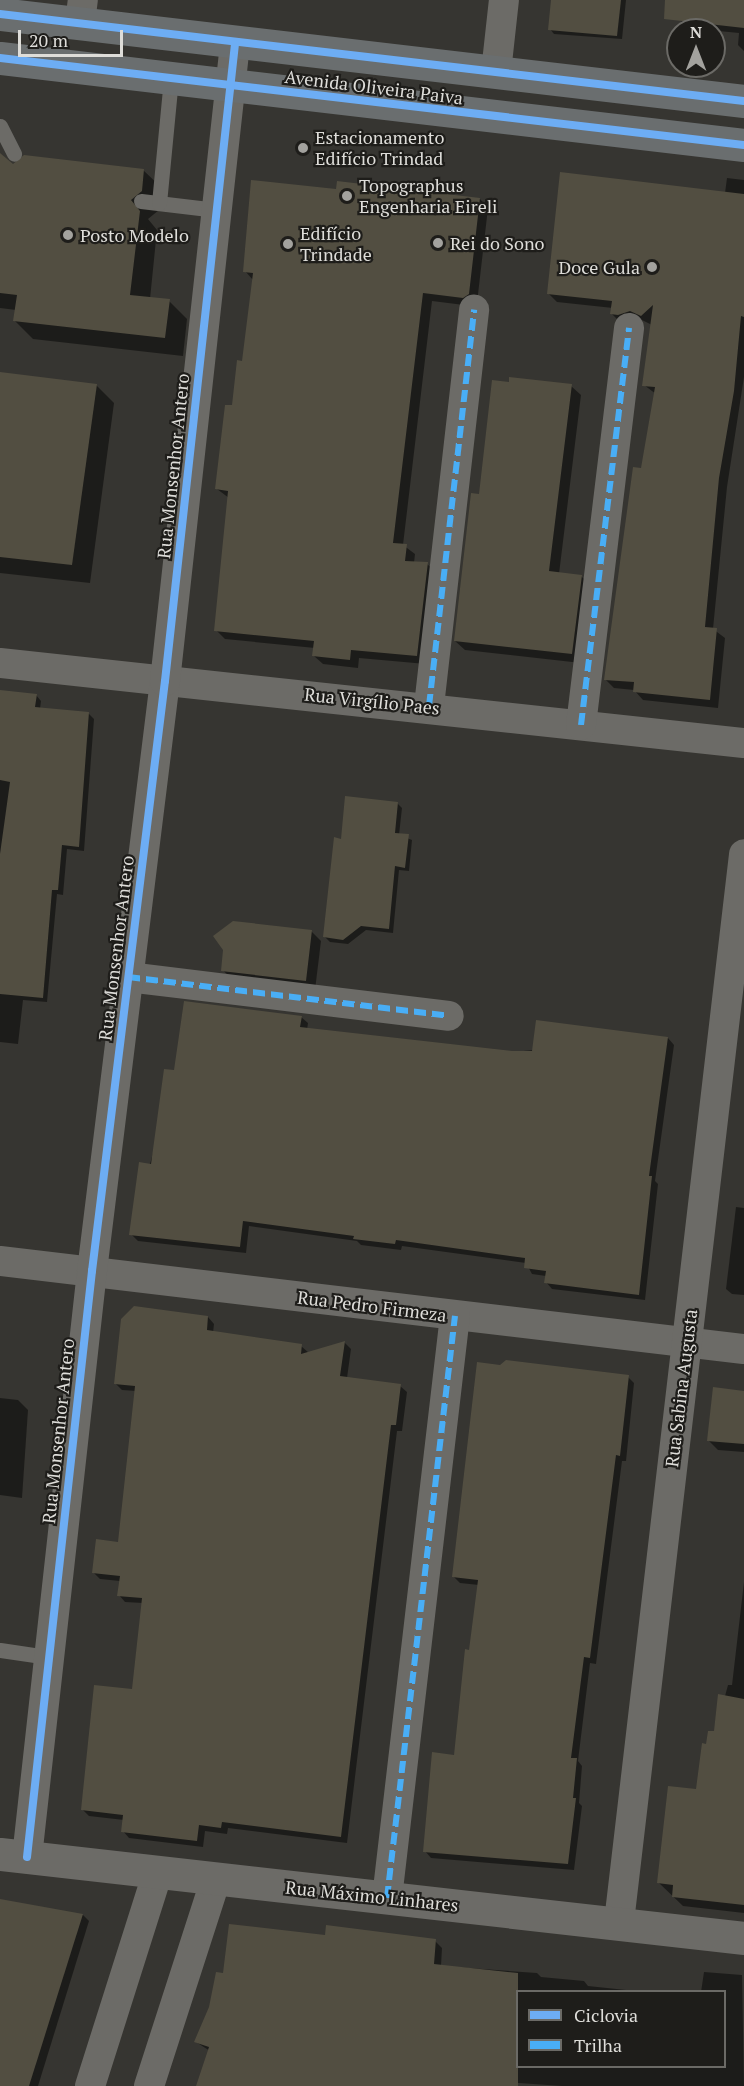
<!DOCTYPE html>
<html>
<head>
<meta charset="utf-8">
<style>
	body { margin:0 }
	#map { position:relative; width:744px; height:2086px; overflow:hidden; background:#363531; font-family:"PT Serif",serif }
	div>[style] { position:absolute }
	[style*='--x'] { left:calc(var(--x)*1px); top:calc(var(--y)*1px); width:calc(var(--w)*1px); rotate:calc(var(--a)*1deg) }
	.shadow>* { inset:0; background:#0007 }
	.building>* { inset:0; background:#524e41 }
	.lane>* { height:15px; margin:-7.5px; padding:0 7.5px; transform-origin:7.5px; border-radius:7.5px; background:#6c6b67 }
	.street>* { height:30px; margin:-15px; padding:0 15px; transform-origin:15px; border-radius:15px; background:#6c6b67 }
	.secondary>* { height:33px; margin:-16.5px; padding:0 16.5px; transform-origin:16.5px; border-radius:16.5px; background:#6c6b67 }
	.primary>* { height:33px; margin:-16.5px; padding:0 16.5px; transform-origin:16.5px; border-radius:16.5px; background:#6a6e6f }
	.quiet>* { height:6px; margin-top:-3px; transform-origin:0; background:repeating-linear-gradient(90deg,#49aef6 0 12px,transparent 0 18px) }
	.cycleway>* { height:8px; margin:-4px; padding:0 4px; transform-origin:4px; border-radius:4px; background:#6dadf4 }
	.dots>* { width:16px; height:16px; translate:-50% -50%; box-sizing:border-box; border:3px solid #1e1d1a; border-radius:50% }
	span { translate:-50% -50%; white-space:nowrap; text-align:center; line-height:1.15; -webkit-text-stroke:4.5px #1e1d1a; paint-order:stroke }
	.street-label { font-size:18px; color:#deddd9 }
	.poi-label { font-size:18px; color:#deddd9 }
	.left { translate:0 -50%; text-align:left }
	.right { translate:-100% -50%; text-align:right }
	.legend { position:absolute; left:516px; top:1990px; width:210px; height:78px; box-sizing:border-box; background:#1e1d1a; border:2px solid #6b6a66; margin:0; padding:8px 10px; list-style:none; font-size:18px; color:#deddd9 }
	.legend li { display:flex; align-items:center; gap:12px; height:30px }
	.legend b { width:30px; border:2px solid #6b6a66 }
	.north { position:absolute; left:666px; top:18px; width:60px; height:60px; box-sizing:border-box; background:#1e1d1a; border:2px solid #6b6a66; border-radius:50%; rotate:0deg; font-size:16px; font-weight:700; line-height:24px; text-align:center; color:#deddd9 }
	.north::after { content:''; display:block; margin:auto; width:21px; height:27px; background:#a3a29e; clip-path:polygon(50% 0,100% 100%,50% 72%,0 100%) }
	.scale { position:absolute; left:18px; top:30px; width:105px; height:27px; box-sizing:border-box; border:3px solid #deddd9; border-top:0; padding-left:8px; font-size:18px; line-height:21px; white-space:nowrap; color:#deddd9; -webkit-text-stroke:4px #1e1d1a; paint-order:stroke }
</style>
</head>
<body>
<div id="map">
	<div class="shadow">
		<i style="clip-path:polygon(553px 0,626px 0,622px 39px,554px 34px,550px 29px)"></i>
		<i style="clip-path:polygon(682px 0,744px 0,744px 51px,738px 45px,739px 33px,688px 28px,680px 20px)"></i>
		<i style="clip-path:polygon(0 154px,13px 165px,143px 170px,162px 188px,159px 210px,148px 219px,157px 230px,150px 299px,169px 301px,187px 319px,183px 356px,33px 339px,15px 321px,16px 310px,0 308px)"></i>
		<i style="clip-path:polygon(727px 178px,744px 180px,744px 377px,727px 487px,713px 629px,725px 638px,718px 708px,643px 700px,634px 690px,614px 688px,605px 679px,656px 394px,644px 385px,652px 325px,640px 319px,621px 323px,612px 314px,613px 308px,557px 302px,548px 293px,725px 193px)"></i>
		<i style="clip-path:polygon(337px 191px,480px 199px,488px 208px,477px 303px,472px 306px,432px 301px,403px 545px,415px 554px,414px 563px,427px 564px,436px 572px,426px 664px,359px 658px,358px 668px,323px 664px,314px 656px,315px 648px,225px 639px,216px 630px,229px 498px,217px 489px,243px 363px,253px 280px,245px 271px)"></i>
		<i style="clip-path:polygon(0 374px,96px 385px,114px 403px,90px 583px,0 573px)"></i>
		<i style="clip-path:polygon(571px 386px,581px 395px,559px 574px,581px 576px,591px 586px,581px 663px,465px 650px,455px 641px,481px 496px)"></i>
		<i style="clip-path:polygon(0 692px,36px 695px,41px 701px,40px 709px,89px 714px,94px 719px,84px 851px,67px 849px,63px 895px,57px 894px,47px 1002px,23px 1000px,18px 1044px,0 1042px)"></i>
		<i style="clip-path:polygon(397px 803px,402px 808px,399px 835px,412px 840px,409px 871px,399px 870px,393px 933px,366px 930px,348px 944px,330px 942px,325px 937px)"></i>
		<i style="clip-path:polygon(311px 931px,321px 941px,315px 990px,232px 980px,223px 970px)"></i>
		<i style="clip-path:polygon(301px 1017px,308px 1023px,307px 1030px,512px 1052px,668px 1038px,674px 1045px,655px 1181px,658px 1184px,645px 1300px,552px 1289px,546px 1282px,546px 1276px,532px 1274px,526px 1263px,402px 1246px,401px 1250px,361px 1245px,357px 1241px,249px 1226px,246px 1253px,138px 1241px,131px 1234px,175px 1072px)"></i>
		<i style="clip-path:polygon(736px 1207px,744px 1208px,744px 1295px,732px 1294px,726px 1289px)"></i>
		<i style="clip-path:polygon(208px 1317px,214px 1324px,213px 1333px,301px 1346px,309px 1353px,344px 1342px,351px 1349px,347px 1378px,400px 1386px,407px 1392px,402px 1431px,397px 1431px,347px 1843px,228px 1828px,227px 1834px,205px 1831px,203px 1847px,129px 1838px,123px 1831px,124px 1820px,89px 1816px,83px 1810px,133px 1691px,143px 1603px,125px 1602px,119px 1595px,120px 1581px,100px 1579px,94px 1573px,120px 1544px,136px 1391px,122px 1390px,115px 1383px)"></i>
		<i style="clip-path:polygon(628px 1377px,634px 1383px,626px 1461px,622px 1461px,596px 1664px,590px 1663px,578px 1761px,582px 1766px,579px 1803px,582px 1806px,574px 1870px,431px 1858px,425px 1851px,455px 1756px,479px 1585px,460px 1583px,454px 1577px)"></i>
		<i style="clip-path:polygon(744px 1392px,744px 1452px,718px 1450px,708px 1440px)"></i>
		<i style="clip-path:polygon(0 1398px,18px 1400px,28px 1410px,22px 1498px,0 1495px)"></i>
		<i style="clip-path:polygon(744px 1582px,744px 1913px,683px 1906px,659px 1883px,698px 1791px,707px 1746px,715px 1733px,728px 1685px,732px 1685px)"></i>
		<i style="clip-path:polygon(0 1901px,83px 1915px,89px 1921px,38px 2086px,0 2086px)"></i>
		<i style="clip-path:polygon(326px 1937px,435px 1941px,442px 1948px,441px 1966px,537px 1973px,541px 1977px,584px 1981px,588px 1986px,645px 1992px,518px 1992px,518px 2066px,724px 2066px,724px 1992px,701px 1992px,704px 1972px,742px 1975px,744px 2086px,562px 2086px,489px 2081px,488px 2086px,198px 2086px,210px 2051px,196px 2042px,224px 1975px)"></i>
	</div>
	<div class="building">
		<i style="clip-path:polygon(551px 0,621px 0,617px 36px,548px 30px)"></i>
		<i style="clip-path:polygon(665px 0,744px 0,744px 28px,664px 19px)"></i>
		<i style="clip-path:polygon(0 153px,13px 164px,24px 155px,144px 169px,142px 191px,131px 200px,140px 211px,130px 295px,170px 299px,165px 338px,13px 321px,17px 295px,0 293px)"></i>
		<i style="clip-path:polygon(560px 172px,744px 194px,744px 317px,741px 316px,734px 391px,719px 478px,705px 627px,717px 628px,710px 700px,633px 692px,634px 682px,604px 680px,633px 467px,641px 468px,655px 387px,642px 386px,653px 305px,641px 316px,630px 311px,618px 315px,610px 314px,612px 301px,547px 294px)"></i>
		<i style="clip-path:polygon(251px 180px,336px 189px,337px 181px,480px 198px,469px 294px,463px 298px,423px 293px,393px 543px,407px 544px,405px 561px,428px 562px,417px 656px,351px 650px,350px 660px,312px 656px,314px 641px,214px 631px,228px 491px,215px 489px,225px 405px,232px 405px,237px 360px,242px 361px,253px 273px,243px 272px)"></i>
		<i style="clip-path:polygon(0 372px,97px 384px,72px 565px,0 557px)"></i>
		<i style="clip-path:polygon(509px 377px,572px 384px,549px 571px,582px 575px,572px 654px,454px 641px,471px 493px,479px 494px,492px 380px,509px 382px)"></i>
		<i style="clip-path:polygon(0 690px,37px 694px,35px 707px,89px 712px,79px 847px,62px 845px,58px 890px,52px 890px,43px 998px,0 994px,0 854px,10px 782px,0 780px)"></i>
		<i style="clip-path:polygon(345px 796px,398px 802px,395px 833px,409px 834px,405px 868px,395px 866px,389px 929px,361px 926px,343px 940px,323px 937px,334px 837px,341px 839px)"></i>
		<i style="clip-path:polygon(233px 921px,312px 930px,306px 981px,221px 971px,223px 950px,213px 936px)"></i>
		<i style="clip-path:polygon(184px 1001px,302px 1016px,300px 1027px,512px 1051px,532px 1051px,536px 1020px,668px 1037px,649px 1176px,652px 1176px,639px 1295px,544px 1283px,546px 1271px,524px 1268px,525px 1258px,396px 1240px,395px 1244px,353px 1239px,354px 1236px,243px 1221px,240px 1247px,129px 1235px,139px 1162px,151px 1164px,164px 1069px,174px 1070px)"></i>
		<i style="clip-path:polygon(134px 1306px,208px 1316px,207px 1330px,302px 1344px,301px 1354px,345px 1341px,340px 1376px,401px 1384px,396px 1425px,391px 1425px,341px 1837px,222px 1822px,221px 1828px,199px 1825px,197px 1841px,121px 1832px,123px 1815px,81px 1810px,94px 1685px,132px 1689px,142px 1598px,117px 1596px,120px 1576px,92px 1573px,96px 1539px,118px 1542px,135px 1386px,114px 1384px,121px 1319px)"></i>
		<i style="clip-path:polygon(506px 1360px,629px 1375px,620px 1456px,616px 1455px,590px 1658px,584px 1657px,571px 1758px,577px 1758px,573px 1798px,576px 1798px,568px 1864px,423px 1852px,432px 1752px,454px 1755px,465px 1649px,469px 1650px,478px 1580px,452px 1577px,477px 1362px,500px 1365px)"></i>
		<i style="clip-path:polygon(713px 1387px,744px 1391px,744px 1444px,707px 1441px)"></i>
		<i style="clip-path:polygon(718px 1694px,744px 1699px,744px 1905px,672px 1897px,673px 1885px,657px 1883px,668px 1786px,696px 1789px,702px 1743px,706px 1744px,708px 1731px,714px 1731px)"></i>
		<i style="clip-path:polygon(0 1899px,83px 1914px,29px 2086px,0 2086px)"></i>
		<i style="clip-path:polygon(229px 1924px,325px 1935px,326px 1925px,436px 1939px,434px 1964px,518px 1973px,518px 2086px,196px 2086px,209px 2047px,194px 2042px,209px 2007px,216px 1972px,223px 1973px)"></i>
	</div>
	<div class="lane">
		<i style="--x:0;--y:126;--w:31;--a:63"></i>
		<i style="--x:141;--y:201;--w:76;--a:6.8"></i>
		<i style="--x:159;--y:203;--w:126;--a:-84.5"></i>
		<i style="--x:0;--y:1650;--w:49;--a:8.3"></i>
	</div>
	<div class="street">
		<i style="--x:80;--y:23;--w:23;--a:-83"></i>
		<i style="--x:496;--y:72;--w:72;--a:-83.7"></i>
		<i style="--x:0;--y:663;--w:748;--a:6.14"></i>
		<i style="--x:429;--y:706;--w:399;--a:-83.5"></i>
		<i style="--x:581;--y:725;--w:400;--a:-83.1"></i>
		<i style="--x:128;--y:977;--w:323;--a:6.9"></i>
		<i style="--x:0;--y:1261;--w:749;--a:6.75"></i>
		<i style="--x:27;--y:1857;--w:590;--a:-83.67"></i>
		<i style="--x:92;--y:1271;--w:594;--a:-82.95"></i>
		<i style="--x:165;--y:681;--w:641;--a:-83.73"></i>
		<i style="--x:387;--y:1898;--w:586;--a:-83.34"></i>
		<i style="--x:619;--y:1922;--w:1075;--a:-83.32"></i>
		<i style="--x:90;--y:2086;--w:225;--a:-72.4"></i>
		<i style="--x:149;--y:2086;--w:218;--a:-72.1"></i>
	</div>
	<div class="secondary">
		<i style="--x:0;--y:1854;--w:749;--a:6.44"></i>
	</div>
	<div class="primary">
		<i style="--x:0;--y:14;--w:749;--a:6.67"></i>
		<i style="--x:0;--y:58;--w:749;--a:6.67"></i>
	</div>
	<div class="quiet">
		<i style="--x:429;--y:706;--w:399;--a:-83.5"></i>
		<i style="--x:581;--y:725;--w:400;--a:-83.1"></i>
		<i style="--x:128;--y:977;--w:323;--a:6.9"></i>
		<i style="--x:387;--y:1898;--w:586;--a:-83.34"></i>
	</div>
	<div class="cycleway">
		<i style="--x:0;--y:14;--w:749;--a:6.67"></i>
		<i style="--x:0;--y:58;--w:749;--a:6.67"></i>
		<i style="--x:27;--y:1857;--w:590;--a:-83.67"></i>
		<i style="--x:92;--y:1271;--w:594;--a:-82.95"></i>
		<i style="--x:165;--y:681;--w:641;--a:-83.73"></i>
	</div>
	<div class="dots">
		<i style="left:303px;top:148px;background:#a3a29e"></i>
		<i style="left:347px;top:196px;background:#a3a29e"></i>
		<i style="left:68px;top:235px;background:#a3a29e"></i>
		<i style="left:438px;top:243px;background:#a3a29e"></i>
		<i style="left:288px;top:244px;background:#a3a29e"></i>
		<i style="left:652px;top:267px;background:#a3a29e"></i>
	</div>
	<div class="street-label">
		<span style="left:374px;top:87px;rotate:7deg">Avenida Oliveira Paiva</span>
		<span style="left:173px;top:466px;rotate:-84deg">Rua Monsenhor Antero</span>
		<span style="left:372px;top:701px;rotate:6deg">Rua Virgílio Paes</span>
		<span style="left:116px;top:948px;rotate:-83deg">Rua Monsenhor Antero</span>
		<span style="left:372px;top:1306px;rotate:7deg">Rua Pedro Firmeza</span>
		<span style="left:681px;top:1388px;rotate:-83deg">Rua Sabina Augusta</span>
		<span style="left:58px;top:1431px;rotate:-84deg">Rua Monsenhor Antero</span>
		<span style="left:372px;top:1896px;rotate:6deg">Rua Máximo Linhares</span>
	</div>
	<div class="poi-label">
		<span class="left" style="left:315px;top:148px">Estacionamento<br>Edifício Trindad</span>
		<span class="left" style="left:359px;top:196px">Topographus<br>Engenharia Eireli</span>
		<span class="left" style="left:300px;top:244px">Edifício<br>Trindade</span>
		<span class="left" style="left:80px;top:235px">Posto Modelo</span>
		<span class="left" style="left:450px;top:243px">Rei do Sono</span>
		<span class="right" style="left:640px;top:267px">Doce Gula</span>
	</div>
	<ul class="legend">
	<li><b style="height:8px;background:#6dadf4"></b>Ciclovia</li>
	<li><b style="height:8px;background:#49aef6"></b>Trilha</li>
	</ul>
	<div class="north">N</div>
	<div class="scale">20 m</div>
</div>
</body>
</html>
